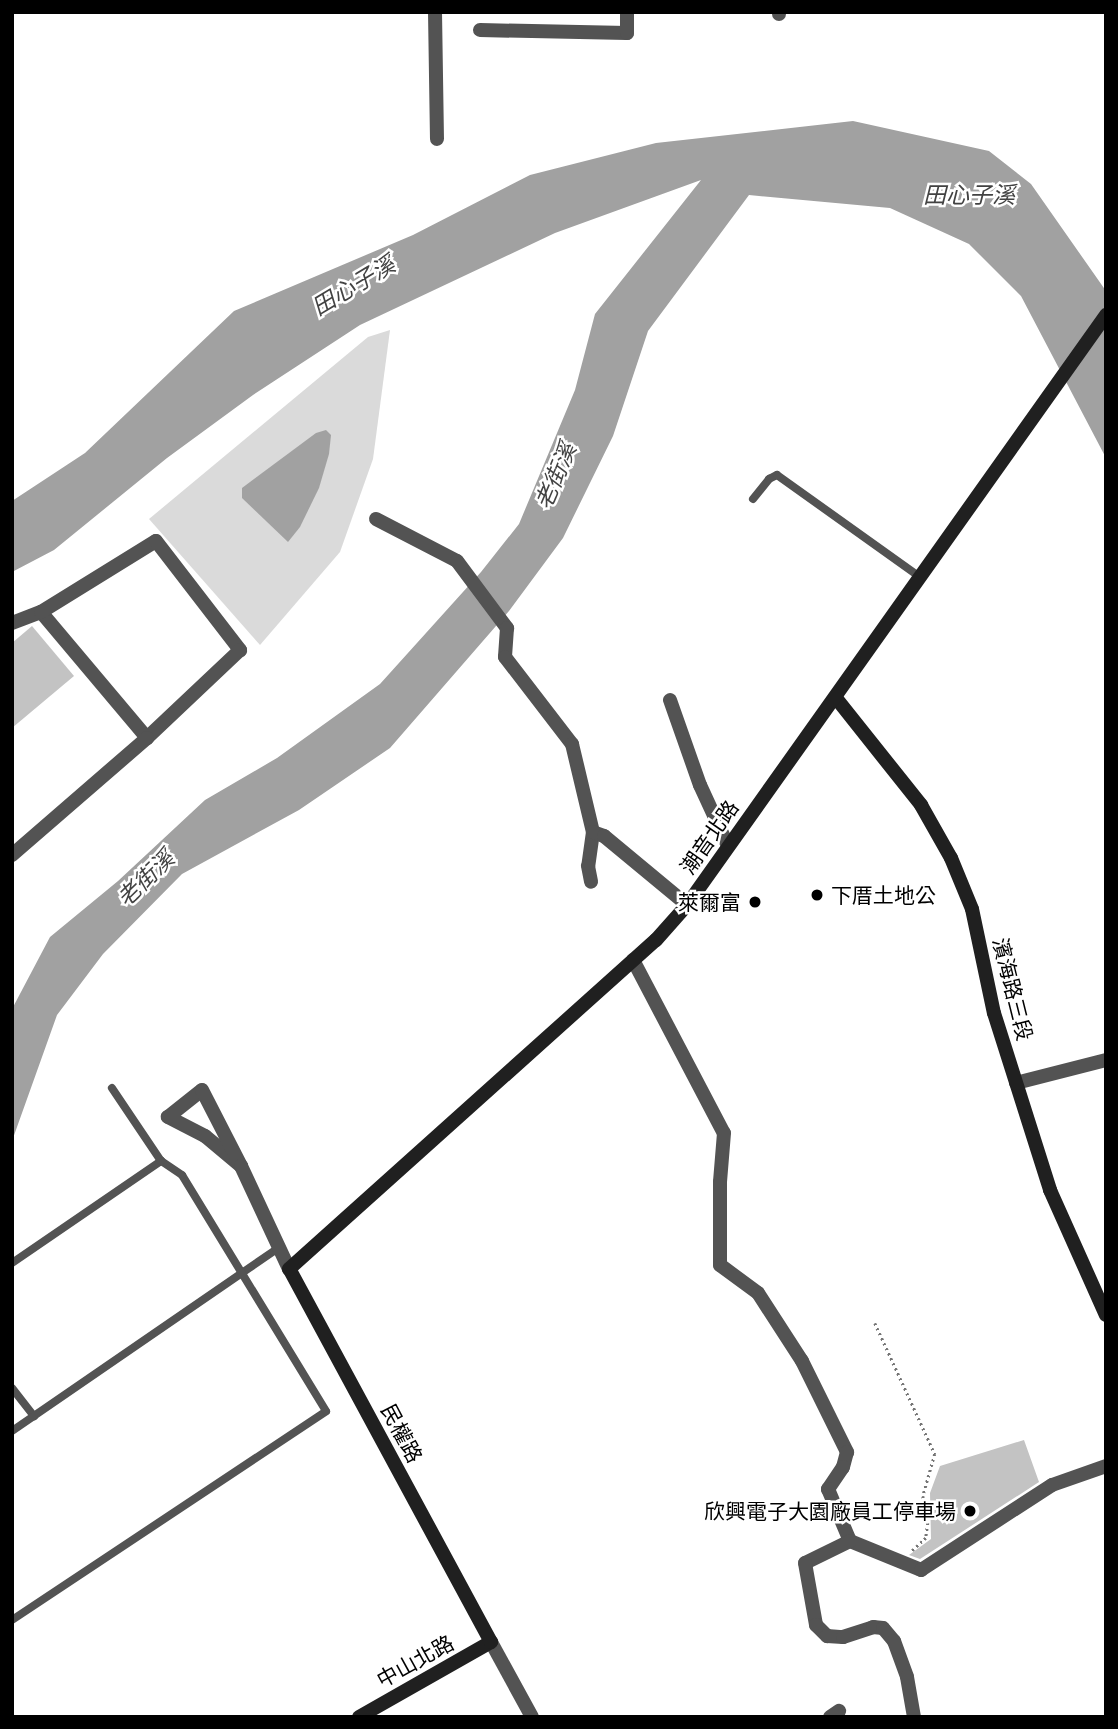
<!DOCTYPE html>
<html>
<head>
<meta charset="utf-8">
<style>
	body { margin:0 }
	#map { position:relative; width:1118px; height:1729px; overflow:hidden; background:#fff; font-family:"Exo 2","Noto Sans TC",sans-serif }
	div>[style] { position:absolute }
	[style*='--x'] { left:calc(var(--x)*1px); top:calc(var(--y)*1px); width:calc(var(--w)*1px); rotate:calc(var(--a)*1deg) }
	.green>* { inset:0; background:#dadada }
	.water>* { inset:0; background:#a1a1a1 }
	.building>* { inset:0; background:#c3c3c3 }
	.path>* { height:2.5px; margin-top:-1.25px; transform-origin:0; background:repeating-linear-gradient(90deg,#757575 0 2px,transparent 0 5.5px) }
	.lane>* { height:8px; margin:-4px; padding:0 4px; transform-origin:4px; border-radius:4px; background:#535353 }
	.street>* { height:14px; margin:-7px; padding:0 7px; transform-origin:7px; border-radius:7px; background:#535353 }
	.secondary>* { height:14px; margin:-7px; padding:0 7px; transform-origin:7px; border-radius:7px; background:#202020 }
	.dots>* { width:19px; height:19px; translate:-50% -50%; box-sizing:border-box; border:4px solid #fff; border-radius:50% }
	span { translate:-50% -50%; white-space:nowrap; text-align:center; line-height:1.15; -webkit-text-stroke:5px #fff; paint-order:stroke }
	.street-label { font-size:21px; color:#000 }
	.poi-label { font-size:21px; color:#000 }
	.left { translate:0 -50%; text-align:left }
	.right { translate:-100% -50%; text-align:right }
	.water-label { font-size:23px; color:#424242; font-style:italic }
	.frame { position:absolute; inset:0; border:14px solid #000; pointer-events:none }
</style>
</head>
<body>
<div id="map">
	<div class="green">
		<i style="clip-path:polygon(390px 330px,373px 459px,340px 552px,260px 645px,149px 519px,368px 337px)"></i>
	</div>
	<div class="water">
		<i style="clip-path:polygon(853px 121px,989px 151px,1031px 184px,1106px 291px,1106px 458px,1021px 296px,969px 244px,890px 208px,749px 195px,648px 331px,613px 436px,563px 538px,509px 611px,390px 748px,299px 810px,182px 874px,103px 954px,57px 1015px,12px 1141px,12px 1009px,50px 937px,118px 881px,205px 800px,277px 758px,380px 684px,481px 572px,519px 524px,575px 390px,595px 314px,701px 180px,555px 233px,360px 325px,253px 395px,167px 458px,54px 550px,12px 572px,12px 501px,85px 453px,234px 311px,413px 235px,530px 175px,656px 143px)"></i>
		<i style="clip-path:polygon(326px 430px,331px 435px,329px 454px,319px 488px,300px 527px,288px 542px,242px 498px,242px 488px,316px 433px)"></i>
	</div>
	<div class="building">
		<i style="clip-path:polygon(32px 626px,74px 676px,12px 728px,12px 643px)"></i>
		<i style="clip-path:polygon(1024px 1440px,1039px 1482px,920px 1559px,909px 1555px,931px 1539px,930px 1493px,940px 1466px)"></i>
	</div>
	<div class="path">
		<i style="--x:875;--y:1323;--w:144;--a:65.4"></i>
		<i style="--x:935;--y:1454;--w:44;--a:105.9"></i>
		<i style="--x:923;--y:1496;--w:27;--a:80"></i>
		<i style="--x:928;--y:1523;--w:15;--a:98"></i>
		<i style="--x:926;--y:1538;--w:19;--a:137"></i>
	</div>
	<div class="lane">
		<i style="--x:753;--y:499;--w:26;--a:-51"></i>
		<i style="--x:769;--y:479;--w:9;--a:-27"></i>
		<i style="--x:777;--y:475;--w:176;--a:35.5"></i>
		<i style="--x:12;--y:1263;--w:181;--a:-34.4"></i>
		<i style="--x:12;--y:1388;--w:36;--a:52"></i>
		<i style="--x:12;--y:1431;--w:321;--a:-34.5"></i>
		<i style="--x:12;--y:1620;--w:377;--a:-33.6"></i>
		<i style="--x:326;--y:1411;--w:276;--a:-121.4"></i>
		<i style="--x:182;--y:1175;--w:25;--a:-146"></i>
		<i style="--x:161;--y:1161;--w:88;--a:-123.9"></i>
	</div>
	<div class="street">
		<i style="--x:435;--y:12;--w:127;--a:89.1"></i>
		<i style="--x:779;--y:14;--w:2;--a:-90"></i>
		<i style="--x:480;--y:30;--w:147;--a:1.2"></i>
		<i style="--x:627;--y:33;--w:21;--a:-90"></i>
		<i style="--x:376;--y:519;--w:91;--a:27.4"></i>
		<i style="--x:457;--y:561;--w:84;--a:53.3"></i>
		<i style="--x:507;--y:628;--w:29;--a:94"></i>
		<i style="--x:505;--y:657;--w:110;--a:52.4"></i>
		<i style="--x:572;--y:744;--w:90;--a:76.6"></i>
		<i style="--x:593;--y:832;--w:34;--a:98"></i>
		<i style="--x:588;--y:866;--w:16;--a:79"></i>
		<i style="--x:41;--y:612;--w:165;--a:49.9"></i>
		<i style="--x:12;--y:623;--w:31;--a:-21"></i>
		<i style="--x:41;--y:612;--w:135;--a:-31.7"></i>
		<i style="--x:156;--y:541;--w:138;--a:52.4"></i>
		<i style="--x:240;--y:650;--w:128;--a:136.6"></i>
		<i style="--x:147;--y:738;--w:179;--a:139.1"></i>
		<i style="--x:670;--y:700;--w:90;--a:70.6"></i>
		<i style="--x:700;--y:785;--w:67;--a:65.3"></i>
		<i style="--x:593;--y:832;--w:12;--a:20"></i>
		<i style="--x:604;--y:836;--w:108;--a:39.7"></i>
		<i style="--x:633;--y:960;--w:195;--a:62.3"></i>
		<i style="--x:724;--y:1133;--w:49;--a:94.7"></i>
		<i style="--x:720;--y:1182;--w:83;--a:90"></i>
		<i style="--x:720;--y:1265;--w:47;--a:36.4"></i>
		<i style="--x:758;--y:1293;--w:81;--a:57.1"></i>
		<i style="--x:802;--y:1361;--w:102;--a:63.7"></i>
		<i style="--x:847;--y:1452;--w:16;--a:105"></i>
		<i style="--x:843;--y:1467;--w:27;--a:124"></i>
		<i style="--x:828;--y:1489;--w:56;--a:67.1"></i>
		<i style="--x:1016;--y:1083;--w:93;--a:-14.3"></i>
		<i style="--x:241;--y:1166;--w:47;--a:-140.2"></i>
		<i style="--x:205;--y:1136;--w:42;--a:-152.8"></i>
		<i style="--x:168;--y:1117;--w:43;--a:-38.5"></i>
		<i style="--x:202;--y:1090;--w:85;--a:62.8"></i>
		<i style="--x:241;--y:1166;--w:114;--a:65"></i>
		<i style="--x:850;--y:1541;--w:77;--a:22.2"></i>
		<i style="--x:921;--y:1570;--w:156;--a:-33"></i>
		<i style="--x:1052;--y:1485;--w:57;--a:-19.4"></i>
		<i style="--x:850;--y:1541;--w:50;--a:153.9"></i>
		<i style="--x:805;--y:1563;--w:63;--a:79.9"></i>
		<i style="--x:816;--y:1625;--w:16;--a:45"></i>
		<i style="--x:827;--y:1636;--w:16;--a:4"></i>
		<i style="--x:843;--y:1637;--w:32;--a:-18"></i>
		<i style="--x:873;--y:1627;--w:10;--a:6"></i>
		<i style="--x:883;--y:1628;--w:17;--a:50"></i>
		<i style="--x:894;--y:1641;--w:38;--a:70"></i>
		<i style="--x:907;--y:1677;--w:41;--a:80.1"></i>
		<i style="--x:491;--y:1642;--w:85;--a:61.3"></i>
		<i style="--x:830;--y:1717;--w:11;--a:-34"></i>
	</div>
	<div class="secondary">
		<i style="--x:836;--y:698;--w:137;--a:51.5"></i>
		<i style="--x:921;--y:805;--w:61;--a:60.5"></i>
		<i style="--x:951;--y:858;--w:55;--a:67.6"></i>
		<i style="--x:972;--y:909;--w:106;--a:78.1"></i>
		<i style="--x:994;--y:1013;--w:186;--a:72.4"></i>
		<i style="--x:1050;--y:1190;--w:137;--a:65.9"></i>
		<i style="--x:359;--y:1717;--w:152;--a:-29.6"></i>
		<i style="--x:491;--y:1642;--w:424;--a:-118.4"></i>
		<i style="--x:289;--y:1269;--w:493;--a:-41.9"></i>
		<i style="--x:656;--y:940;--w:47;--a:-48.5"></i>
		<i style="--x:687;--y:905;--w:724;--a:-54.62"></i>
	</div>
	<div class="dots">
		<i style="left:817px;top:895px;background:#000"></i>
		<i style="left:755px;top:902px;background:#000"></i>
		<i style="left:970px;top:1511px;background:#000"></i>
	</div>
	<div class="street-label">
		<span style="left:709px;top:837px;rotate:-55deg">潮音北路</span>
		<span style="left:1013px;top:989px;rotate:76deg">濱海路三段</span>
		<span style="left:402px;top:1433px;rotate:62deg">民權路</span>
		<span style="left:415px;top:1661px;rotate:-29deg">中山北路</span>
	</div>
	<div class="poi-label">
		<span class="left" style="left:831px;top:895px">下厝土地公</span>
		<span class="right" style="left:741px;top:902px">萊爾富</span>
		<span class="right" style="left:956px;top:1511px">欣興電子大園廠員工停車場</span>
	</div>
	<div class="water-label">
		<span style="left:969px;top:194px">田心子溪</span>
		<span style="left:353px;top:285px;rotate:-31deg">田心子溪</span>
		<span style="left:555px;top:476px;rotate:-67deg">老街溪</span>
		<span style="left:145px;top:878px;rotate:-44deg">老街溪</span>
	</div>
	<div class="frame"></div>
</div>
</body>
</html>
